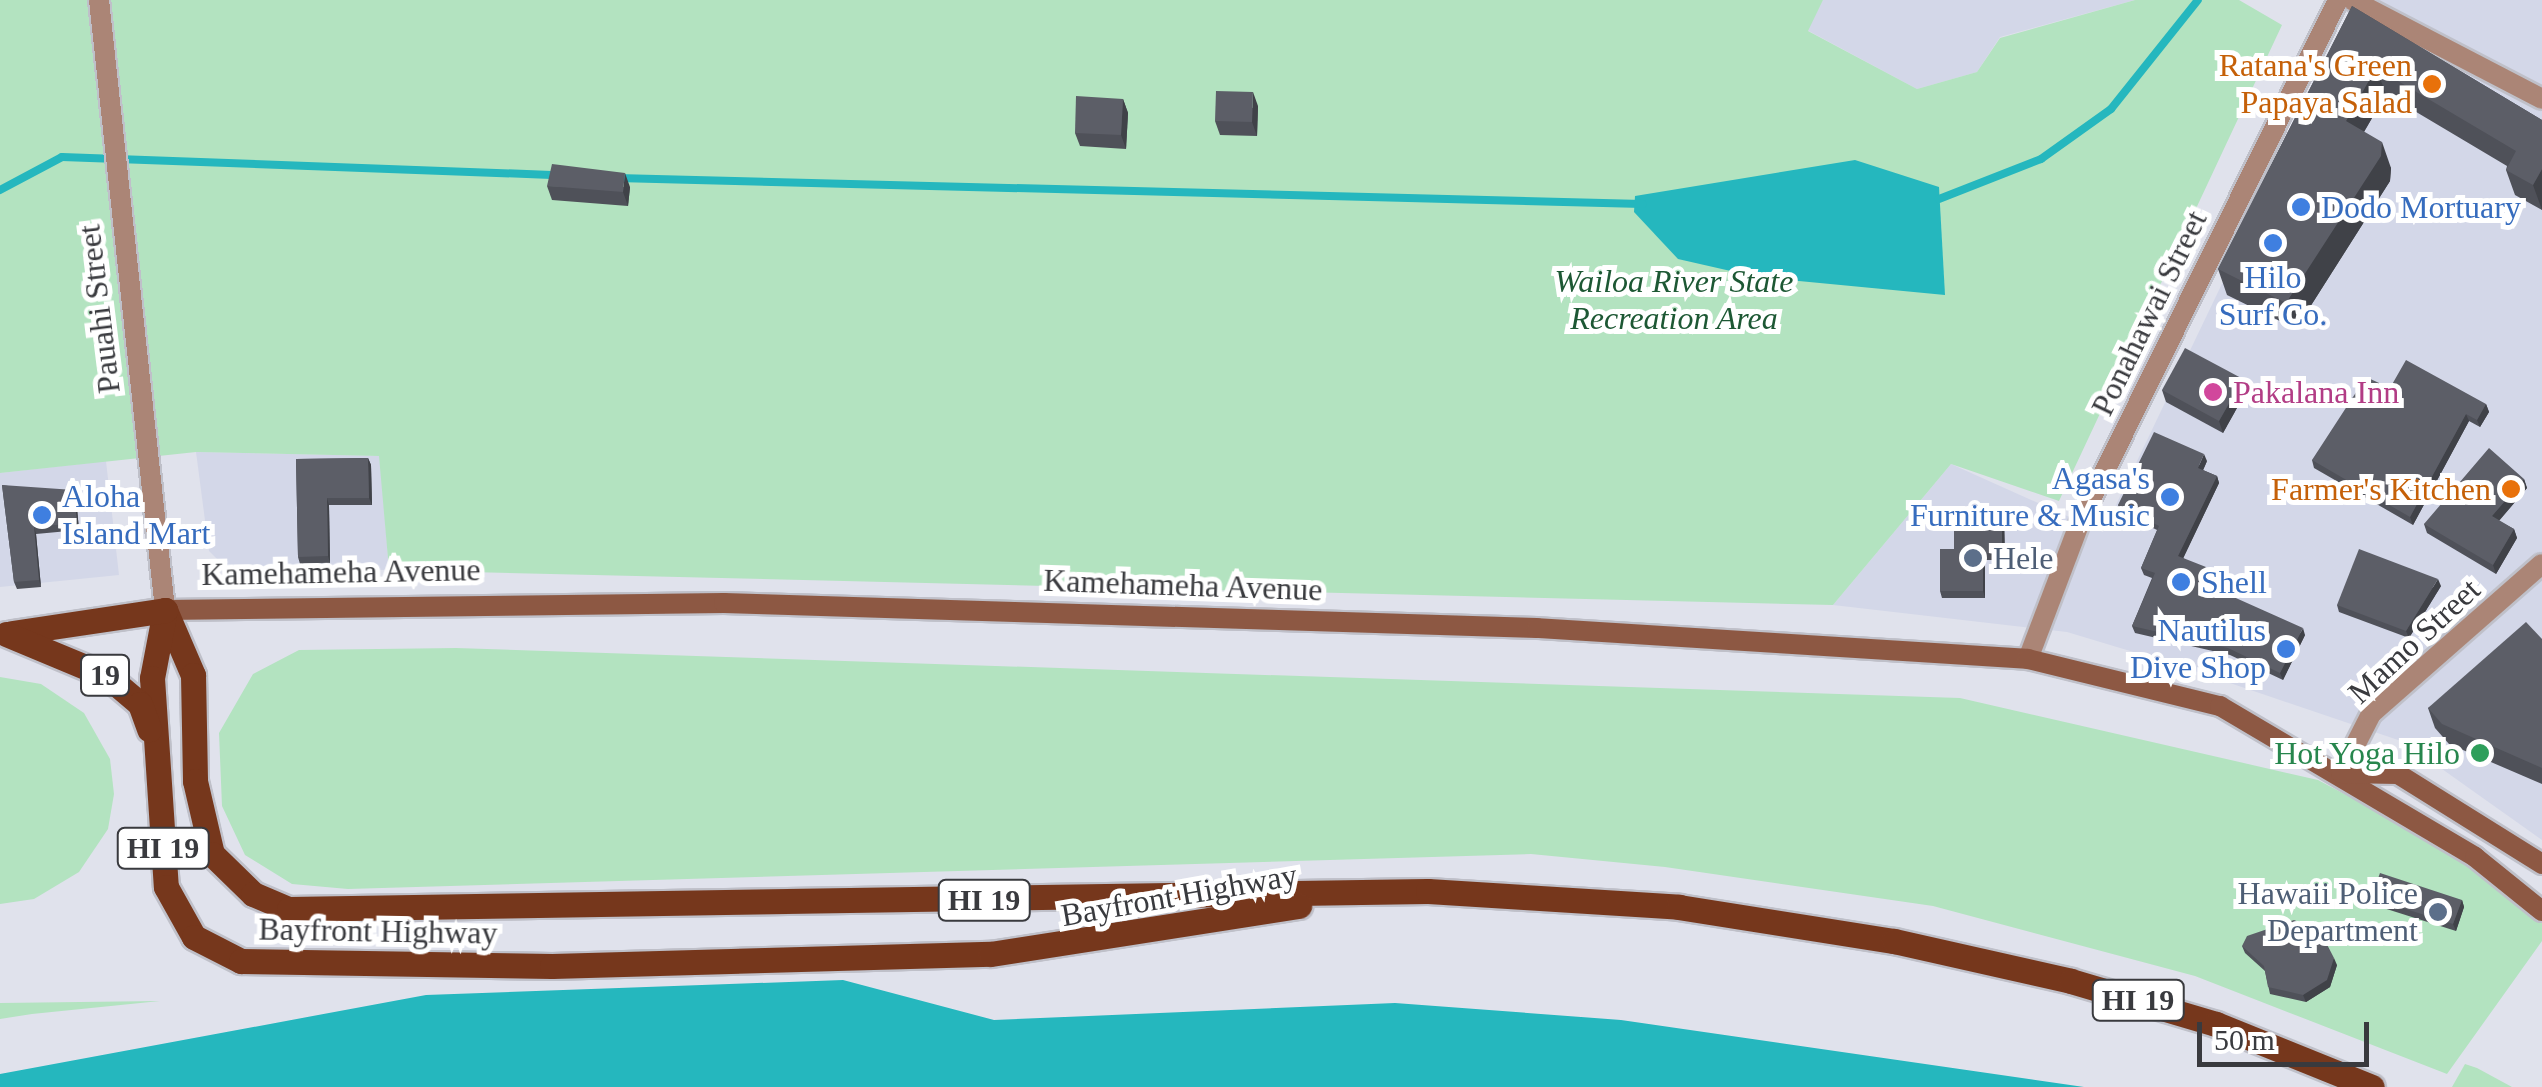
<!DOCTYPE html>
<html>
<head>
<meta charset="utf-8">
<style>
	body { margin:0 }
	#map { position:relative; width:2542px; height:1087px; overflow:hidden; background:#e0e2ec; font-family:Georgia,serif }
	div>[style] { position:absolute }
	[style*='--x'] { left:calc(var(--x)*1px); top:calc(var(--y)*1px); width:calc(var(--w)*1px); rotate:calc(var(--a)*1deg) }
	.built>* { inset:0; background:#d3d7e8 }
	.green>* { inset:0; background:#b3e3c0 }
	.water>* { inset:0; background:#25b7be }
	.stream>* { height:8px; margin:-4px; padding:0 4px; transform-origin:4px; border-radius:4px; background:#25b7be }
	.roads { filter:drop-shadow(2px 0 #bfc0c9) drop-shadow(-2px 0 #bfc0c9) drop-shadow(0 2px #bfc0c9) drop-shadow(0 -2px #bfc0c9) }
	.minor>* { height:20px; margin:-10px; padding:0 10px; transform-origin:10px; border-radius:10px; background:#ab8576 }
	.tertiary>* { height:20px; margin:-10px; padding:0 10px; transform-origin:10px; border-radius:10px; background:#ab8576 }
	.secondary>* { height:20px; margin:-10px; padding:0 10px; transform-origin:10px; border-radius:10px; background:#8d5843 }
	.primary>* { height:25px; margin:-12.5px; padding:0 12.5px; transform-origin:12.5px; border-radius:12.5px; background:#76371c }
	.wall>* { inset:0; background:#4f5159 }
	.shaded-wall>* { inset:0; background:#404248 }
	.building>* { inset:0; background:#5c5e67 }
	.dots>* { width:28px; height:28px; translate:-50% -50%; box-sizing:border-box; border:5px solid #fff; border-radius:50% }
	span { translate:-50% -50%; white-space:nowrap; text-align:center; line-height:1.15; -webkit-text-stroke:10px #fff; paint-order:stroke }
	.shield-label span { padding:2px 8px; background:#fff; border:2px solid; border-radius:8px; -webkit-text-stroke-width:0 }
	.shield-label { font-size:30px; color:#393a3e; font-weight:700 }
	.food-label { font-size:32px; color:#c56008 }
	.right { translate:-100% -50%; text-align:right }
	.shop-label { font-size:32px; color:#366cbe }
	.left { translate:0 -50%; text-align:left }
	.park-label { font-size:32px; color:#1d5834; font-style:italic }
	.street-label { font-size:32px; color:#393a3e }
	.hotel-label { font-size:32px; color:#b23c85 }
	.service-label { font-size:32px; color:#4e5e75 }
	.leisure-label { font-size:32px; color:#27864d }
	.scale { position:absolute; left:2197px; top:1022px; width:172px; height:45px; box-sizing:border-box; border:5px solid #393a3e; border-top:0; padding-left:12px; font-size:30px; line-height:35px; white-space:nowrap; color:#393a3e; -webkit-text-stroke:8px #fff; paint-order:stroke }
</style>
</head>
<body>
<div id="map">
	<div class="built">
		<i style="clip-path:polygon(1823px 0,2135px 0,2000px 37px,1977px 72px,1917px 89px,1807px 30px)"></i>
		<i style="clip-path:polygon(2358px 0,2542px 0,2542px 840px,2404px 742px,2180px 666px,2067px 632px,1833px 605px,1951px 464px,2103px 532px)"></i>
		<i style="clip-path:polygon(196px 452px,380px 456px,389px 570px,226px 568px,209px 551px)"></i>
		<i style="clip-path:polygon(106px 461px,119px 575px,0 587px,0 473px)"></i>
	</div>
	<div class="green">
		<i style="clip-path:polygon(0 0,1823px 0,1808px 31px,1917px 89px,1977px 72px,2000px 38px,2135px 0,2239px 0,2282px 25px,2059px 501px,1951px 464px,1833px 605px,389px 570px,379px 456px,196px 452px,0 473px)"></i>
		<i style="clip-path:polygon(456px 648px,1960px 698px,2318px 780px,2486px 869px,2542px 912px,2542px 941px,2447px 1074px,2195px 976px,1933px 906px,1665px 867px,1531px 854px,348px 889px,292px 884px,245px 855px,222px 806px,219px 733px,253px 674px,299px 650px)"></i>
		<i style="clip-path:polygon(0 677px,41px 684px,84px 713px,110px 759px,114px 794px,108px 829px,79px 872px,34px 899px,0 904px)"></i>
		<i style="clip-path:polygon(160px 1001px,32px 1014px,0 1019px,0 1003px)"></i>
		<i style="clip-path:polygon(2465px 1064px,2477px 1068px,2512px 1087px,2452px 1087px)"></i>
	</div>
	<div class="water">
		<i style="clip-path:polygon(1855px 160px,1939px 187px,1945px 295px,1757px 277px,1678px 259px,1634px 212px,1635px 196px)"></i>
		<i style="clip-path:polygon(843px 980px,994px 1020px,1395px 1003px,1621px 1020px,2084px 1087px,0 1087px,0 1074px,426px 995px)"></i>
	</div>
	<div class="stream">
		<i style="--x:617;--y:178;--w:1026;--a:1.45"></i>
		<i style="--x:0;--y:190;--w:70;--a:-28"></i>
		<i style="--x:62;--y:157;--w:496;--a:2.1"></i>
		<i style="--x:1939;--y:199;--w:110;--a:-21.4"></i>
		<i style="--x:2041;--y:159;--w:86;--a:-35.5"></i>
		<i style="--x:2111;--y:109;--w:139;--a:-51.4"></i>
	</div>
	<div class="roads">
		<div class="minor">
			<i style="--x:2341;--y:773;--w:66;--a:-63"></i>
			<i style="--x:2371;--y:714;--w:227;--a:-41.3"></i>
		</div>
		<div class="tertiary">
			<i style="--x:99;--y:0;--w:614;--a:83.82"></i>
			<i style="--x:2352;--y:0;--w:214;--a:27.5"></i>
			<i style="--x:2028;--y:659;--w:152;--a:-69.2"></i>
			<i style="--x:2082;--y:517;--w:577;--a:-63.66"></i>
		</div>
		<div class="secondary">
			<i style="--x:165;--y:610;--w:559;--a:-0.72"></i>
			<i style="--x:724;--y:603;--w:813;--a:1.76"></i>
			<i style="--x:1537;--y:628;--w:492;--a:3.6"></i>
			<i style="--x:2028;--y:659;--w:198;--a:13.8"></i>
			<i style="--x:2220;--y:706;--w:296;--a:30.6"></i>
			<i style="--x:2475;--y:857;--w:86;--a:38.9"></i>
			<i style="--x:2341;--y:773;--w:57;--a:1"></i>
			<i style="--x:2398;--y:774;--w:170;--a:32"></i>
		</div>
		<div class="primary">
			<i style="--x:165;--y:610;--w:71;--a:66.7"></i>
			<i style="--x:193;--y:675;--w:106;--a:88.9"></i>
			<i style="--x:195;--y:781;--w:75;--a:76.9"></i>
			<i style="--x:212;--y:854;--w:57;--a:44.3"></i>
			<i style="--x:253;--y:894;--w:39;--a:23"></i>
			<i style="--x:289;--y:909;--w:1139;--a:-0.91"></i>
			<i style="--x:1428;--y:891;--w:252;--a:3.6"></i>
			<i style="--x:1679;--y:907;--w:218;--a:9"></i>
			<i style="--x:1894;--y:941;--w:181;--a:12.7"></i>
			<i style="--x:2071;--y:981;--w:151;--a:16.5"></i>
			<i style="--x:2216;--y:1024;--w:168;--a:22"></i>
			<i style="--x:165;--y:610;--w:69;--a:100.8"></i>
			<i style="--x:152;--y:678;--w:209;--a:86.2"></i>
			<i style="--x:166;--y:887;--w:57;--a:60.8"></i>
			<i style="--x:194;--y:937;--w:53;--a:27.1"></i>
			<i style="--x:241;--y:961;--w:311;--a:0.9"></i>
			<i style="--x:552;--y:966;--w:439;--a:-1.6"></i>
			<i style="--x:991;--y:954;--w:312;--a:-8.9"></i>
			<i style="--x:12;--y:633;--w:155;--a:-8.5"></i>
			<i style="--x:6;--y:634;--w:109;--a:22.6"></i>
			<i style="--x:107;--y:676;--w:43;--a:40.3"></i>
			<i style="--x:140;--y:704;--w:27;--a:70"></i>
		</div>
	</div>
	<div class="wall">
		<i style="clip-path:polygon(2352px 6px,2542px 120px,2542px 210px,2515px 195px,2506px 170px,2507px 166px,2386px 94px,2364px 132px,2391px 168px,2390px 181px,2296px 329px,2227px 295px,2218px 269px)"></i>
		<i style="clip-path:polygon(1123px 99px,1128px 113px,1126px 149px,1080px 146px,1075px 133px)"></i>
		<i style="clip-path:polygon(1258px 106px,1257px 136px,1220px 135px,1215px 121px)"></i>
		<i style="clip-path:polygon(547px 186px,630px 187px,628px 206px,552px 200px)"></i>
		<i style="clip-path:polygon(2162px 390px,2247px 390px,2223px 433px,2166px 402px)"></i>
		<i style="clip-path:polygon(2486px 404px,2489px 412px,2480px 427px,2469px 421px,2413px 525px,2314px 468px,2312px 460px)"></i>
		<i style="clip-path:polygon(368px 458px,371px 465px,372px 505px,329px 505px,330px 563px,300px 564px,298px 557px,296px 459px)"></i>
		<i style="clip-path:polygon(2207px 461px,2203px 470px,2217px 476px,2219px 483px,2183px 558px,2208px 574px,2204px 584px,2305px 635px,2283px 680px,2230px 655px,2135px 633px,2132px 626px,2152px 578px,2144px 575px,2141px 568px,2157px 530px,2121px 512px,2118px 505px)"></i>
		<i style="clip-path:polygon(2524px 479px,2527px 488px,2499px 521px,2514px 529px,2517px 538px,2496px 574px,2427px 533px,2424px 524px)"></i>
		<i style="clip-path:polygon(2px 485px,76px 497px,79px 530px,36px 534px,41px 587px,17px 589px,14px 582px)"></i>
		<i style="clip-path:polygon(2004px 517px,2005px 560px,1985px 560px,1985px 598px,1942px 598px,1940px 591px,1954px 549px)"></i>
		<i style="clip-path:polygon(2441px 586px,2409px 638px,2339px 612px,2337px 605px)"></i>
		<i style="clip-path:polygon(2542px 639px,2542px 784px,2449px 744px,2435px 728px,2428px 708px)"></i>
		<i style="clip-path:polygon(2371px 898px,2462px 900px,2464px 907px,2456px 931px,2374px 905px)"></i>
		<i style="clip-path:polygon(2242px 946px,2337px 965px,2330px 987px,2306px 1002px,2270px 994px,2265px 971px,2245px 953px)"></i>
	</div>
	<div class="shaded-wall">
		<i style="clip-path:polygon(2376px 68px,2386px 94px,2355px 147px,2346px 121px)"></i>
		<i style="clip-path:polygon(1253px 92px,1258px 106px,1257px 136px,1252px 122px)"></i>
		<i style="clip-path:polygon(1123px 99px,1128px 113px,1126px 149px,1121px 135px)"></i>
		<i style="clip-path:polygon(2382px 142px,2391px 168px,2390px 181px,2296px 329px,2286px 303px)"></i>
		<i style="clip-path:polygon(2542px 169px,2542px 210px,2533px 185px)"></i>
		<i style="clip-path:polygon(625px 173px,630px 187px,628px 206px,623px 192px)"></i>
		<i style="clip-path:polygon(2243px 379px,2247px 390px,2223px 433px,2219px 421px)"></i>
		<i style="clip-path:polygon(2486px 404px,2489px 412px,2480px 427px,2477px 420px)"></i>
		<i style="clip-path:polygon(2466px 414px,2469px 421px,2413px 525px,2410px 517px)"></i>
		<i style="clip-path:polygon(2204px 454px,2207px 461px,2201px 475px,2198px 468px)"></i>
		<i style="clip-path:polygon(368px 458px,371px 465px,372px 505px,369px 498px)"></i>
		<i style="clip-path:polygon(2217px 476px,2219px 483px,2181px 563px,2178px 556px)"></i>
		<i style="clip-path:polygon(2524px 479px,2527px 488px,2495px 525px,2492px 516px)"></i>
		<i style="clip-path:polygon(74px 490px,76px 497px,79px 530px,77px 523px)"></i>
		<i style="clip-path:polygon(327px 498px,329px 505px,330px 563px,328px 556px)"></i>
		<i style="clip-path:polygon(2002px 510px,2004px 517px,2005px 560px,2002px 553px)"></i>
		<i style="clip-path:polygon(34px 527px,36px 534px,41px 587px,39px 580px)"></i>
		<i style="clip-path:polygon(2514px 529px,2517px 538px,2496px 574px,2493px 565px)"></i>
		<i style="clip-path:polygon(1983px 553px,1985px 560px,1985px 598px,1983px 591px)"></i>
		<i style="clip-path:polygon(2206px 567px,2208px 574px,2202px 589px,2200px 582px)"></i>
		<i style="clip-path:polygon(2438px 579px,2441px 586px,2409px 638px,2406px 631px)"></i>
		<i style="clip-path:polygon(2303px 628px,2305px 635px,2283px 680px,2280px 673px)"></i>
		<i style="clip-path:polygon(2462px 900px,2464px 907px,2456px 931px,2453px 924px)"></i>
		<i style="clip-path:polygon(2334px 958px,2337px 965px,2330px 987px,2306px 1002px,2303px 995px)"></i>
	</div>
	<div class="building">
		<i style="clip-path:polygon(2352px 6px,2542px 120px,2542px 169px,2533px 185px,2506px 170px,2516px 151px,2376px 68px,2346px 121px,2382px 142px,2381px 156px,2286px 303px,2218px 269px)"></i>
		<i style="clip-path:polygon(1216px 91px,1253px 92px,1252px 122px,1215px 121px)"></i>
		<i style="clip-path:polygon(1076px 96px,1123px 99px,1121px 135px,1075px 133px)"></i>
		<i style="clip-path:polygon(552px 164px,625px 173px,623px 192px,547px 186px)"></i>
		<i style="clip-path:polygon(2185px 348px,2243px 379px,2219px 421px,2162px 390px)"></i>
		<i style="clip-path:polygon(2406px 360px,2486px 404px,2477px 420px,2466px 414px,2410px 517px,2312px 460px,2366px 377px,2390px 388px)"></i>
		<i style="clip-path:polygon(2154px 432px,2204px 454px,2198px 468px,2217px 476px,2178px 556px,2206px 567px,2200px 582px,2303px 628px,2280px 673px,2228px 648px,2132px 626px,2155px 573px,2141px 568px,2159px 526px,2118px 505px)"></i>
		<i style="clip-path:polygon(2489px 448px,2524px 479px,2492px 516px,2514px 529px,2493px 565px,2424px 524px)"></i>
		<i style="clip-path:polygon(368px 458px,369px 498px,327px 498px,328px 556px,298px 557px,296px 459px)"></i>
		<i style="clip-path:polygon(2px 485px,74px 490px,77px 523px,34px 527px,39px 580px,14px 582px)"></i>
		<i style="clip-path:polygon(1954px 510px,2002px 510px,2002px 553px,1983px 553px,1983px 591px,1940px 591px,1940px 549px,1954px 549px)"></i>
		<i style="clip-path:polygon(2359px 549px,2438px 579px,2406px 631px,2337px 605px)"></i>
		<i style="clip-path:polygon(2526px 622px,2542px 639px,2542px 768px,2442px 724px,2428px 708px)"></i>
		<i style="clip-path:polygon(2380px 873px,2462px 900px,2453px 924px,2371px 898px)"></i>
		<i style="clip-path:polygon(2294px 920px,2320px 931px,2334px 958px,2327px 980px,2303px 995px,2268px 987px,2264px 966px,2242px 946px,2247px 936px)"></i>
	</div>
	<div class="dots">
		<i style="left:2432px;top:84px;background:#e8710a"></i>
		<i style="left:2301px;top:207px;background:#3f7fe0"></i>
		<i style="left:2273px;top:243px;background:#3f7fe0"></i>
		<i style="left:2213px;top:392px;background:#d1479c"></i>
		<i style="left:2511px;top:489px;background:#e8710a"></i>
		<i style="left:2170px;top:497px;background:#3f7fe0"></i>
		<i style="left:42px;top:515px;background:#3f7fe0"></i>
		<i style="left:1973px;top:558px;background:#5c6f8a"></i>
		<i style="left:2181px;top:582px;background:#3f7fe0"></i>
		<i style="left:2286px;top:649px;background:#3f7fe0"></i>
		<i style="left:2480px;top:753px;background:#2e9e5b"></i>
		<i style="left:2438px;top:912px;background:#5c6f8a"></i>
	</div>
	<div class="shield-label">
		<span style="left:105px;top:675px">19</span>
		<span style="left:163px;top:848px">HI 19</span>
		<span style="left:984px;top:900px">HI 19</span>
		<span style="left:2138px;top:1000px">HI 19</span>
	</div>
	<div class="food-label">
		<span class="right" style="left:2412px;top:84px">Ratana's Green<br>Papaya Salad</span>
		<span class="right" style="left:2491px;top:489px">Farmer's Kitchen</span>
	</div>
	<div class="shop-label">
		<span class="left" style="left:2321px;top:207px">Dodo Mortuary</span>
		<span style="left:2273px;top:296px">Hilo<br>Surf Co.</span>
		<span class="right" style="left:2150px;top:497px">Agasa's<br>Furniture &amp; Music</span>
		<span class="left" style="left:62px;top:515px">Aloha<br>Island Mart</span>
		<span class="left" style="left:2201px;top:582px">Shell</span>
		<span class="right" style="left:2266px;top:649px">Nautilus<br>Dive Shop</span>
	</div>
	<div class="park-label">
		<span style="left:1674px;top:300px">Wailoa River State<br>Recreation Area</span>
	</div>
	<div class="street-label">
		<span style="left:99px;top:309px;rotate:-97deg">Pauahi Street</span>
		<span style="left:2149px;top:313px;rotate:-64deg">Ponahawai Street</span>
		<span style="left:341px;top:572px;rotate:-1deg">Kamehameha Avenue</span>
		<span style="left:1183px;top:585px;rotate:2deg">Kamehameha Avenue</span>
		<span style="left:2414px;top:641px;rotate:-43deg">Mamo Street</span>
		<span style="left:1179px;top:895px;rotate:-10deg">Bayfront Highway</span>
		<span style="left:378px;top:931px;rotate:1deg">Bayfront Highway</span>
	</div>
	<div class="hotel-label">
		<span class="left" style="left:2233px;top:392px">Pakalana Inn</span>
	</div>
	<div class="service-label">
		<span class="left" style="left:1993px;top:558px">Hele</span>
		<span class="right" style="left:2418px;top:912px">Hawaii Police<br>Department</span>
	</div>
	<div class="leisure-label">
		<span class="right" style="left:2460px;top:753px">Hot Yoga Hilo</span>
	</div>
	<div class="scale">50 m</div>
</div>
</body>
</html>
